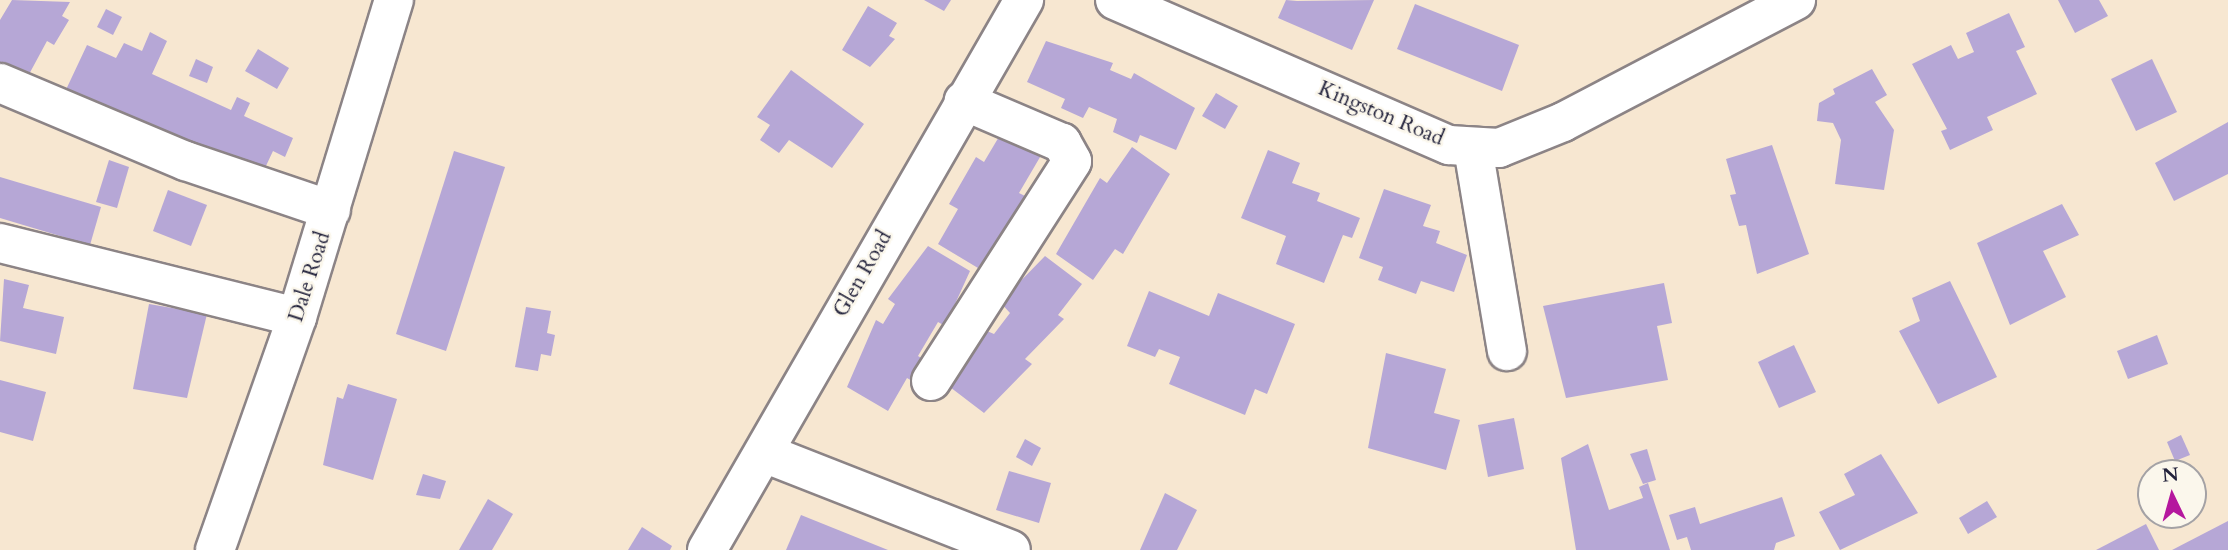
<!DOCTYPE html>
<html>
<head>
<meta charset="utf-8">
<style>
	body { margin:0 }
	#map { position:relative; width:2228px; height:550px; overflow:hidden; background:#f7e7d1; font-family:Cardo,serif }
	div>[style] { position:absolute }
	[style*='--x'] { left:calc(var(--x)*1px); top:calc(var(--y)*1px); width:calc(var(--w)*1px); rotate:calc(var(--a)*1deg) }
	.building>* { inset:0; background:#b6a7d6 }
	.roads { filter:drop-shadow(2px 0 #8c8486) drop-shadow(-2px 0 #8c8486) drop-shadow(0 2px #8c8486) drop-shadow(0 -2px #8c8486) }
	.minor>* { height:38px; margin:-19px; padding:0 19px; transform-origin:19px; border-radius:19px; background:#fff }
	span { translate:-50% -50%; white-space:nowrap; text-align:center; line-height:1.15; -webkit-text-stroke:5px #fbf7ec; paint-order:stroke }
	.street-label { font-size:21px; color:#22223b }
	.north { position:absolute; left:2137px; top:459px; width:70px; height:70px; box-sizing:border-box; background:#fbf7ec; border:2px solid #a4a2a5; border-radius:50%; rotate:355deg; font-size:19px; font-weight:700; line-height:28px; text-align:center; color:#22223b }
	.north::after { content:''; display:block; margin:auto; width:24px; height:32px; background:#b5179e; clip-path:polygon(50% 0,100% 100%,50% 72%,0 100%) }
</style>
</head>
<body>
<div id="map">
	<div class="building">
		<i style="clip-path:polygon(12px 0,70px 2px,62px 16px,69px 20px,54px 45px,47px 41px,27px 78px,0 63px,0 20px)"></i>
		<i style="clip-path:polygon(924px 0,951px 0,944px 11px)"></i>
		<i style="clip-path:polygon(1286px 0,1297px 1px,1374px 0,1352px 50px,1278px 18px)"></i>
		<i style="clip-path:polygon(2058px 0,2099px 0,2108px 16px,2075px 33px)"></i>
		<i style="clip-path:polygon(1415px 4px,1519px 45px,1502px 91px,1397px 49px)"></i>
		<i style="clip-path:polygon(868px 6px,897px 23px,889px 36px,895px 39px,870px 67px,842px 50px)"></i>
		<i style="clip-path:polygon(106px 9px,122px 17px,113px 35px,97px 27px)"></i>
		<i style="clip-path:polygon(2009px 13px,2025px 47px,2016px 51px,2037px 94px,1987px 117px,1993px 130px,1950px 150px,1941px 131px,1947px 129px,1912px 64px,1951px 45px,1958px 59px,1974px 52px,1966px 33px)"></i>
		<i style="clip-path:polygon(150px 32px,167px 41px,152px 74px,231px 110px,237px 97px,250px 103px,244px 116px,293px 138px,285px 157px,273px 151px,257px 185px,63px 96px,87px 45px,116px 58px,124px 43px,142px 51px)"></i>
		<i style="clip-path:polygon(1046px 41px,1113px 63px,1110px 70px,1131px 79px,1134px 73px,1195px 108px,1176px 150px,1140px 135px,1137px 143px,1113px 132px,1117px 119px,1089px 107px,1083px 118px,1061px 108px,1065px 99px,1027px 82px)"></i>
		<i style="clip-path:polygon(258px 49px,289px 68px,277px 89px,245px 71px)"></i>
		<i style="clip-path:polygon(196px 59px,213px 67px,207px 83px,189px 76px)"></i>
		<i style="clip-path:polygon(2152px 59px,2177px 112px,2136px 131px,2111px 79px)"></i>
		<i style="clip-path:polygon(1872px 69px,1887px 95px,1875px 102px,1894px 130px,1884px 190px,1835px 184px,1841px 140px,1833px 123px,1817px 121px,1819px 103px,1835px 94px,1833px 89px)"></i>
		<i style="clip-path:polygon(791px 70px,864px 124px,832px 168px,789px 140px,779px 153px,760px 140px,770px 125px,757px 117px)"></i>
		<i style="clip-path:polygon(1216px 93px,1238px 106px,1225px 129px,1202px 116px)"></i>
		<i style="clip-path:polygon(2228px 122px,2228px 174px,2174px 201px,2155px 163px)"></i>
		<i style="clip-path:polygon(1003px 130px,1043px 152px,1019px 193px,1027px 197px,978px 268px,938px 244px,958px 209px,949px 204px,976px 157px,984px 162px)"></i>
		<i style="clip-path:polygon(1772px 145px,1809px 254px,1757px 274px,1746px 225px,1739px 226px,1730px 195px,1736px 194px,1726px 159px)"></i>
		<i style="clip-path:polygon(1132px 147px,1170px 174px,1123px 254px,1115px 249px,1093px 280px,1056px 254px,1100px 178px,1107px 183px)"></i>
		<i style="clip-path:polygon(1268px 150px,1300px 163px,1292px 183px,1320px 193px,1317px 201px,1360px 218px,1352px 238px,1343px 235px,1324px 283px,1276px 264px,1286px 236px,1241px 218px)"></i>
		<i style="clip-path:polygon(454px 151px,505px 167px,446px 351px,396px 334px)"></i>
		<i style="clip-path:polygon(109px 160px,129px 167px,117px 208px,96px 202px)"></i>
		<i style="clip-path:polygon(0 177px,101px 207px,90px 245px,0 218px)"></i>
		<i style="clip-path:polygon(1384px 189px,1431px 205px,1423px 226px,1440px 231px,1436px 243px,1467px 255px,1454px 292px,1421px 281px,1416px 294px,1378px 280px,1383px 267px,1359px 258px)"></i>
		<i style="clip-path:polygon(168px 190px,207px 205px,191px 246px,153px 231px)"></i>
		<i style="clip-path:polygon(2062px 204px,2079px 235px,2043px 251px,2066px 297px,2010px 325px,1977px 243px)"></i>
		<i style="clip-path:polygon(928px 246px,970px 271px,945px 326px,938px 322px,918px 356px,926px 361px,914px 382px,907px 378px,888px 411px,847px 387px,876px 320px,883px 324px,895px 304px,888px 299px)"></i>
		<i style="clip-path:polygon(1045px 256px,1082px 284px,1058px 315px,1064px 319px,1025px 359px,1032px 364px,984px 413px,946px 384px,980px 328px,994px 334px,1010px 313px,1000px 302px)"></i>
		<i style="clip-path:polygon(4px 279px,29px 285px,23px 308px,64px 317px,56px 354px,0 341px)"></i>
		<i style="clip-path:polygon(1950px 281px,1997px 377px,1938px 404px,1899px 331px,1920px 321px,1912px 298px)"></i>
		<i style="clip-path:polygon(1664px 283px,1672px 323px,1657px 326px,1668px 380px,1566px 398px,1543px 306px)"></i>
		<i style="clip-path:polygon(1149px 291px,1209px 316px,1218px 293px,1295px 324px,1267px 394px,1255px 389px,1245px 415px,1169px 384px,1180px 357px,1159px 349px,1155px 357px,1127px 346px)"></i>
		<i style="clip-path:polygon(149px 304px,207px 314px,187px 398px,133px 389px)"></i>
		<i style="clip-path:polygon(526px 307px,551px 311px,547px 333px,555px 335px,551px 356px,541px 354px,538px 371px,515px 367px)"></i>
		<i style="clip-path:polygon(2157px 335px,2168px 364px,2128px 379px,2117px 351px)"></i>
		<i style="clip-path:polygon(1794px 345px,1816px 392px,1779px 408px,1758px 362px)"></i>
		<i style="clip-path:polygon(1386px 353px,1446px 369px,1434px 413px,1460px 420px,1446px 470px,1368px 448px)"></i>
		<i style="clip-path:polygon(0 380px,46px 392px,33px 441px,0 432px)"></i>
		<i style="clip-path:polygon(348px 384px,397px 399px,373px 480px,323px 465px,337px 397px,343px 399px)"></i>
		<i style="clip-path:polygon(1514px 418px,1524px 469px,1488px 477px,1478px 425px)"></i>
		<i style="clip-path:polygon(2181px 435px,2190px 455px,2175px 461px,2167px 442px)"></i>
		<i style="clip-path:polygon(1025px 439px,1041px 448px,1032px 466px,1016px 457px)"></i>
		<i style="clip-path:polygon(1588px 444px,1609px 510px,1643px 498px,1639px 487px,1648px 483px,1670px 550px,1576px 550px,1561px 458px)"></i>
		<i style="clip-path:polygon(1647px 449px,1656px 480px,1643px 484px,1630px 454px)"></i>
		<i style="clip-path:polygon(1881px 454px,1918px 513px,1840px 550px,1819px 512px,1855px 495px,1844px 474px)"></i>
		<i style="clip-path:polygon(1009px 471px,1051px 483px,1039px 523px,996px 510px)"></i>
		<i style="clip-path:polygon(423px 474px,446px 481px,440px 499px,416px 495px)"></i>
		<i style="clip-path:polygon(1165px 493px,1197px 510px,1177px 550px,1140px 550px)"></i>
		<i style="clip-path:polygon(1782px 497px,1795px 536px,1776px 543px,1774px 550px,1691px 550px,1687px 537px,1677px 540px,1669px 515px,1695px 507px,1700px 524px)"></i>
		<i style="clip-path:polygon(488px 499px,513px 514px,492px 550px,459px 550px)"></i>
		<i style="clip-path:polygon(1987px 501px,1997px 517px,1968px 534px,1959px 518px)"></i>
		<i style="clip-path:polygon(801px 515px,888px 550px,786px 550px)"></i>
		<i style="clip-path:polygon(2228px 521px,2228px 550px,2172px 550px)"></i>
		<i style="clip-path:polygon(2146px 524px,2159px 550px,2096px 550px)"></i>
		<i style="clip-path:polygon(642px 527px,672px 546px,670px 550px,628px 550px)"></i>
	</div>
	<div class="roads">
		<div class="minor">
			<i style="--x:1115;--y:0;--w:364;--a:23.5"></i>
			<i style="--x:1449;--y:145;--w:50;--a:3.4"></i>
			<i style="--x:1499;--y:148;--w:69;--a:-22.1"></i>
			<i style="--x:1563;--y:122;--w:263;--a:-27.6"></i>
			<i style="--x:0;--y:83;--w:202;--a:22.8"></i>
			<i style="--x:186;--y:161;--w:153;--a:18.7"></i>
			<i style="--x:1473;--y:148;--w:206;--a:80.5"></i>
			<i style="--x:0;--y:243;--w:306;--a:14"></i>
			<i style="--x:931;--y:381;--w:261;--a:-57.3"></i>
			<i style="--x:1072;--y:161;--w:21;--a:-119"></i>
			<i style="--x:1062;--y:143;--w:107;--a:-156.8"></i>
			<i style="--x:764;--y:453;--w:265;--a:21.4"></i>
			<i style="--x:215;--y:550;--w:247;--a:-70.6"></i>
			<i style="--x:297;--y:317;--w:332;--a:-73"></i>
			<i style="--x:707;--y:550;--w:635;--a:-60.04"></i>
		</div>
	</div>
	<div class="street-label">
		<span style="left:1381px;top:114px;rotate:23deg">Kingston Road</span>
		<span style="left:863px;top:274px;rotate:-60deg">Glen Road</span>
		<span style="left:310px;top:277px;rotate:-72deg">Dale Road</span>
	</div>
	<div class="north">N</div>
</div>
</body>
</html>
